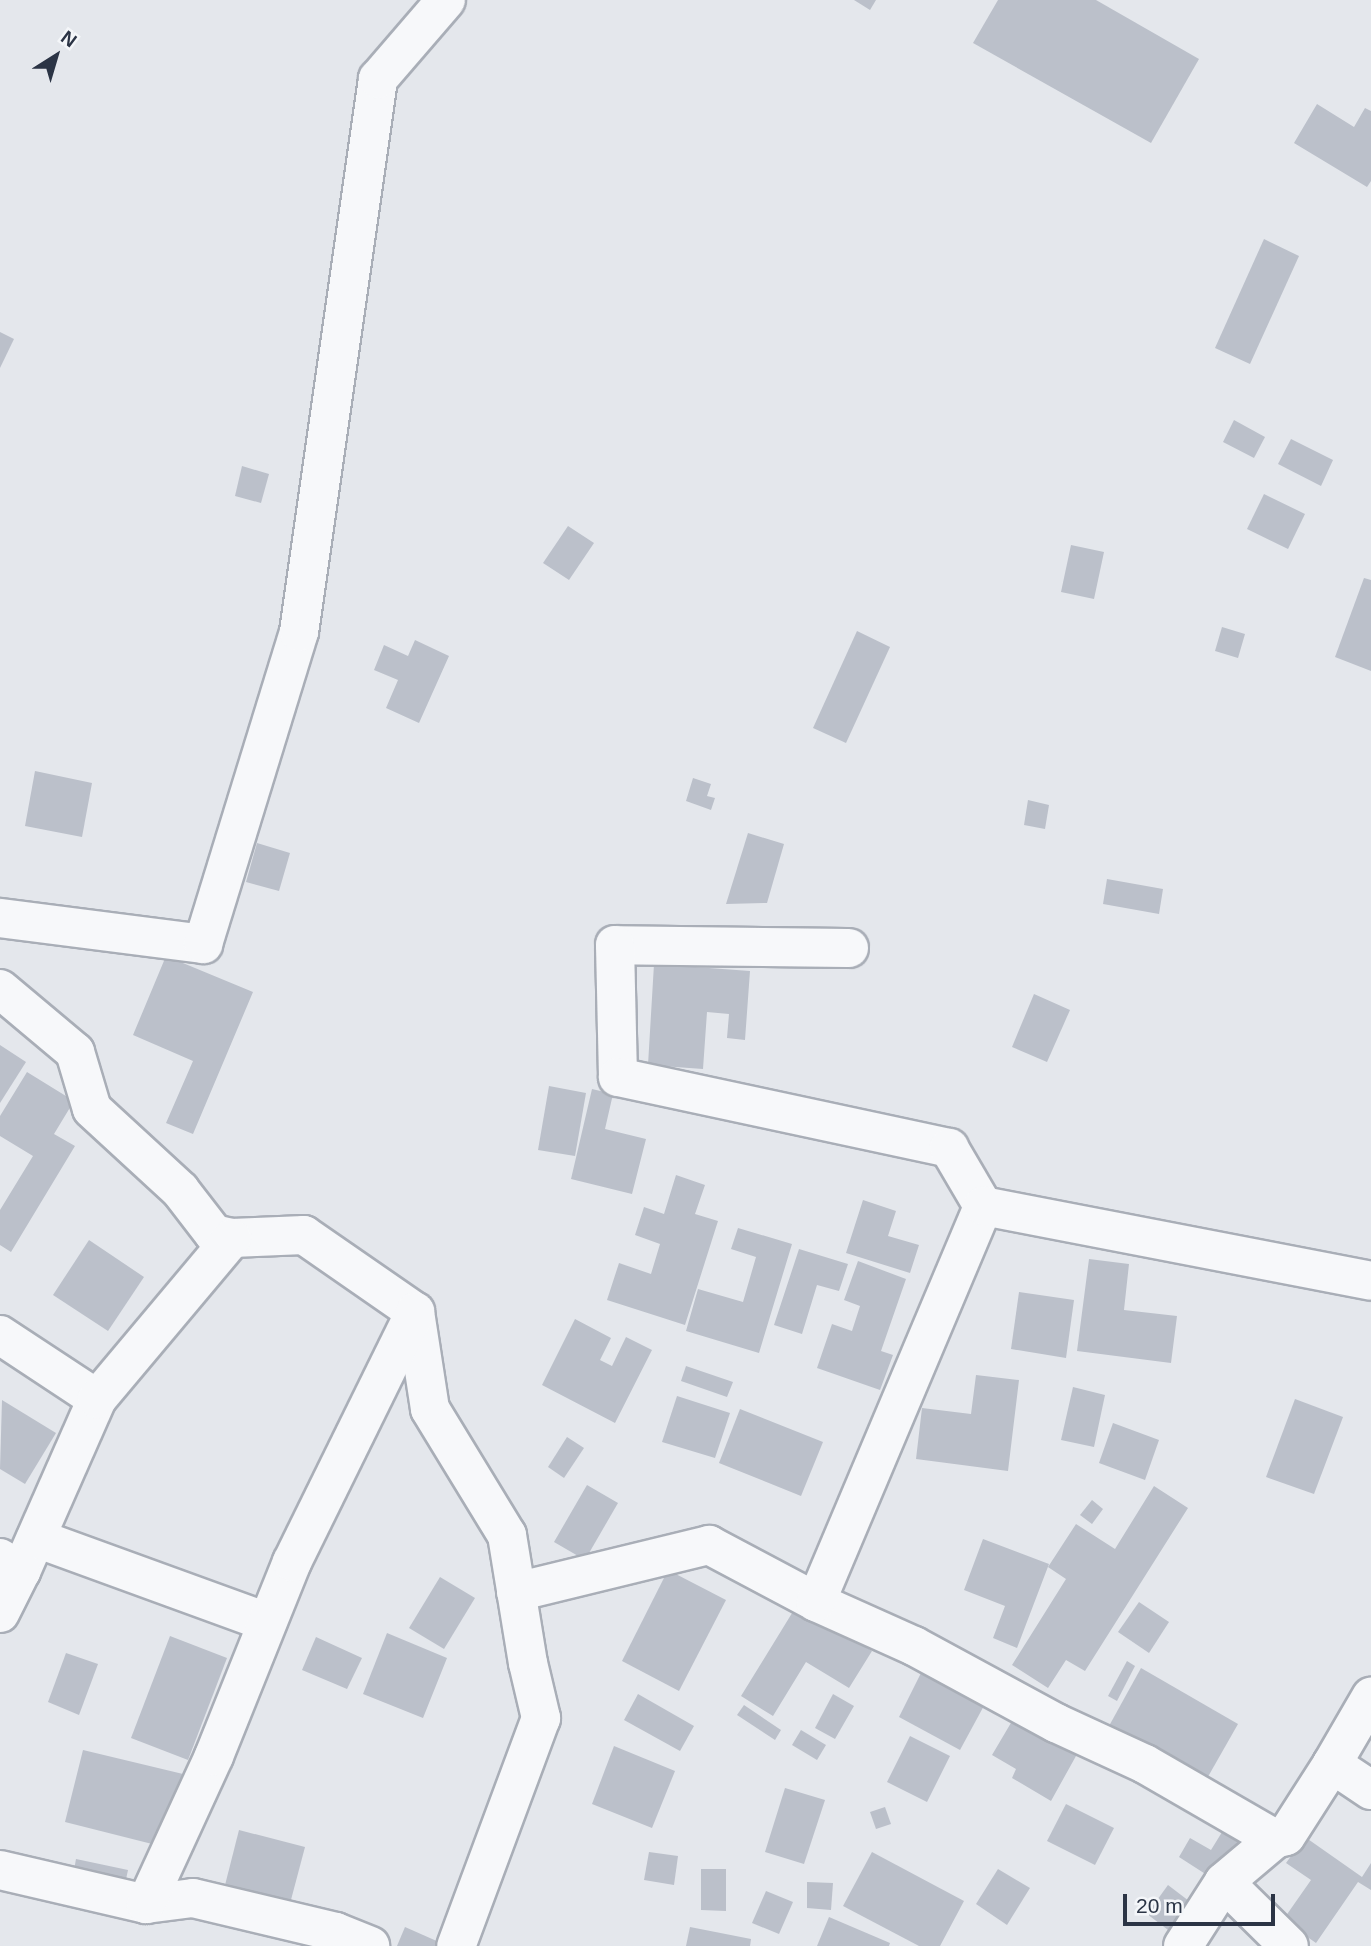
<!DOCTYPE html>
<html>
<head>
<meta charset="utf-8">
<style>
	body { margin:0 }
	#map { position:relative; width:1371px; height:1946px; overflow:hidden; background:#e4e7ec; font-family:Helvetica,sans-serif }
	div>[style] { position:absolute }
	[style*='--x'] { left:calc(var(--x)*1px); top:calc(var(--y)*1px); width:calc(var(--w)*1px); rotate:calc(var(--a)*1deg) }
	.building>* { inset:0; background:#bbc0ca }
	.roads { filter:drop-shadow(2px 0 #a9aeb7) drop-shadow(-2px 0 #a9aeb7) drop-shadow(0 2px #a9aeb7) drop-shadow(0 -2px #a9aeb7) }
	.minor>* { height:38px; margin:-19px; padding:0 19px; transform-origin:19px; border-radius:19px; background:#f7f8fa }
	span { translate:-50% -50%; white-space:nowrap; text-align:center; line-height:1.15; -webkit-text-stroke:5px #f4f6f9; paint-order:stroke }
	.north { position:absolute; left:21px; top:21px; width:70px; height:70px; -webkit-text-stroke:5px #f4f6f9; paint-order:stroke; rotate:37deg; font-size:19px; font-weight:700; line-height:28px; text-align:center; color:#2b3445 }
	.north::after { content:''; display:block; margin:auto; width:24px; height:32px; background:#2b3445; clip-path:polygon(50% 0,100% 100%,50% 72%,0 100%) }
	.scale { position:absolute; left:1123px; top:1894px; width:152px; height:32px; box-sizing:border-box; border:4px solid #2b3445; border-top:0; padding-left:9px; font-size:21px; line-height:24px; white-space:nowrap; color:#2b3445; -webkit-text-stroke:5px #f4f6f9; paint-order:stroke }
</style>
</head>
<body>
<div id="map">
	<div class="building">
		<i style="clip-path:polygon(854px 0,876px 0,870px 10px)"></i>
		<i style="clip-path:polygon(998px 0,1096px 0,1199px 59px,1151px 143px,973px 43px)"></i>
		<i style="clip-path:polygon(1317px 104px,1354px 127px,1365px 108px,1371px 111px,1371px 181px,1367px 187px,1294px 143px)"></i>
		<i style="clip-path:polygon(1264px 239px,1299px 256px,1250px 364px,1215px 348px)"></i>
		<i style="clip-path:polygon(0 332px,14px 339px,0 368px)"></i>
		<i style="clip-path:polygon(1234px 420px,1265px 437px,1254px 458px,1223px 442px)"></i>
		<i style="clip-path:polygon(1291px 439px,1333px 460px,1321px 486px,1278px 464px)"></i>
		<i style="clip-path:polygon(242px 466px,269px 474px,261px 503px,235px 496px)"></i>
		<i style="clip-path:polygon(1264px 494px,1305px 514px,1288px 549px,1247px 529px)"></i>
		<i style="clip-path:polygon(568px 526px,594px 543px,569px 580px,543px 563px)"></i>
		<i style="clip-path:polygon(1071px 545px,1104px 552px,1094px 599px,1061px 592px)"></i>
		<i style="clip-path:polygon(1364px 578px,1371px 580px,1371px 671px,1335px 657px)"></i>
		<i style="clip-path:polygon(1222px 627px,1245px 634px,1238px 658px,1215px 651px)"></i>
		<i style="clip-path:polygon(857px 631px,890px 647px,846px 743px,813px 728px)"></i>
		<i style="clip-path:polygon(415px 640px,449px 656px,419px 723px,386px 708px,398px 680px,374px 670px,384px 645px,408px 656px)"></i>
		<i style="clip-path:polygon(35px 771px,92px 783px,82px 837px,25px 826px)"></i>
		<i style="clip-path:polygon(693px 778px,711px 784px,707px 796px,715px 798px,711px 810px,686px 801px)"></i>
		<i style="clip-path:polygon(1028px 800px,1049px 805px,1045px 829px,1024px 825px)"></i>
		<i style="clip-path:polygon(748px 833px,784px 844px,767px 903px,726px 904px)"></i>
		<i style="clip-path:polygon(257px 843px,290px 853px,279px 891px,246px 882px)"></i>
		<i style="clip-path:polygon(1107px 879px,1163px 889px,1159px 914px,1103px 904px)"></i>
		<i style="clip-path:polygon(166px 956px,253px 992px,193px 1134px,166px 1123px,193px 1061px,133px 1035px)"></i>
		<i style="clip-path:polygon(654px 964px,750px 971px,745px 1040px,727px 1038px,729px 1014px,707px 1012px,703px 1069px,648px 1065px)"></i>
		<i style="clip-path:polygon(1034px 994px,1070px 1010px,1047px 1062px,1012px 1047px)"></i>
		<i style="clip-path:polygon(0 1045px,26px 1062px,0 1103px)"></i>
		<i style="clip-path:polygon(27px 1072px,74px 1101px,54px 1134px,75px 1146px,11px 1252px,0 1245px,0 1210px,33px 1156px,0 1136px,0 1116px)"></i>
		<i style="clip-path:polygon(549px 1086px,586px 1093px,575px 1156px,538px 1150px)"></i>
		<i style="clip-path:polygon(592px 1089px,613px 1094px,605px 1129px,646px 1139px,632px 1194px,571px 1179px)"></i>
		<i style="clip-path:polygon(676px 1175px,705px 1185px,695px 1214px,718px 1221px,685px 1325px,607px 1300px,619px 1263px,651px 1274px,660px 1244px,635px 1235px,644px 1207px,664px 1214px)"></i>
		<i style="clip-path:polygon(863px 1200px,896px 1211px,888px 1236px,919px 1245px,910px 1273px,846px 1253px)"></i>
		<i style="clip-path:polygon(738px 1228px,792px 1244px,759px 1353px,686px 1331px,698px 1289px,743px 1302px,756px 1257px,731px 1249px)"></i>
		<i style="clip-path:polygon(89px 1240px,144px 1277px,108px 1331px,53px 1295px)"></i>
		<i style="clip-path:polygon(799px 1249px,848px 1264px,839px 1291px,817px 1285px,802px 1334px,774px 1325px)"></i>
		<i style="clip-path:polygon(1089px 1259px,1129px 1264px,1124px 1310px,1177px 1316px,1171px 1363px,1077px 1351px)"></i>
		<i style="clip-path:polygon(858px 1261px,906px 1279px,881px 1351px,893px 1355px,880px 1390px,817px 1368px,832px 1324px,852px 1331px,860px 1306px,844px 1300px)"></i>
		<i style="clip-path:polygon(1019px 1292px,1074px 1300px,1066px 1358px,1011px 1349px)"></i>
		<i style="clip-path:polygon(575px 1319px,611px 1338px,600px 1360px,612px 1366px,626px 1337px,652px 1350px,615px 1423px,542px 1385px)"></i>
		<i style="clip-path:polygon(686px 1366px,733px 1382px,727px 1397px,681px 1381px)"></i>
		<i style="clip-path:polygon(976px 1375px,1019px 1380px,1008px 1471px,916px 1459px,922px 1408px,971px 1414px)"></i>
		<i style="clip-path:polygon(1073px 1387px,1105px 1395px,1094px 1447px,1061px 1440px)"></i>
		<i style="clip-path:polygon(677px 1396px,730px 1413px,715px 1458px,662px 1442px)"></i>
		<i style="clip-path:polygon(1295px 1399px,1343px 1417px,1314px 1494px,1266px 1477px)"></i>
		<i style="clip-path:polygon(2px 1400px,56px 1433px,25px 1484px,0 1469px)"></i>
		<i style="clip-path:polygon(740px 1409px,823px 1442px,801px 1496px,719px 1463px)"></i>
		<i style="clip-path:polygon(1113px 1423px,1159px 1440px,1145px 1480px,1099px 1463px)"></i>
		<i style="clip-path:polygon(567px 1437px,584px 1448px,564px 1478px,548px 1467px)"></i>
		<i style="clip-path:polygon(587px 1485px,618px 1503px,585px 1560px,554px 1542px)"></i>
		<i style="clip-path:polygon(1154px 1486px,1188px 1508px,1085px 1671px,1066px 1660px,1048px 1688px,1012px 1665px,1066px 1579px,1048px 1567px,1076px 1524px,1115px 1549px)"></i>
		<i style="clip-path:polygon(1092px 1500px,1103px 1509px,1092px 1524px,1080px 1515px)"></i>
		<i style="clip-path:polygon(983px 1539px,1049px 1564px,1017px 1648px,993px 1638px,1005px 1606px,964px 1590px)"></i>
		<i style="clip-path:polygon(668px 1570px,726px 1600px,679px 1691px,622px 1661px)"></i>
		<i style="clip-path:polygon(440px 1577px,475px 1598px,444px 1649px,409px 1628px)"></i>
		<i style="clip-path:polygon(1139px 1602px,1169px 1622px,1149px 1653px,1118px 1632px)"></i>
		<i style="clip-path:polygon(797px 1605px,872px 1651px,849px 1688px,806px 1662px,773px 1716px,741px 1696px)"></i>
		<i style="clip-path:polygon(387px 1633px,447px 1658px,423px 1718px,363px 1694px)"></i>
		<i style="clip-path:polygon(170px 1636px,227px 1658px,188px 1760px,131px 1738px)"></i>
		<i style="clip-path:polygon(316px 1637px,362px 1658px,347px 1689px,302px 1670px)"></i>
		<i style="clip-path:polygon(66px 1653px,98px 1664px,79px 1715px,48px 1702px)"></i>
		<i style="clip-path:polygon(1127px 1661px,1135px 1666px,1117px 1701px,1108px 1696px)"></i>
		<i style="clip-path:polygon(1141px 1668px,1238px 1724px,1205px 1782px,1109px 1726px)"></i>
		<i style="clip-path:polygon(923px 1669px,986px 1702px,960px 1750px,899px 1717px)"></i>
		<i style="clip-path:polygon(638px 1694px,694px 1726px,680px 1751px,624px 1720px)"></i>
		<i style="clip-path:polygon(833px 1694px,854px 1706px,835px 1739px,815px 1728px)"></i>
		<i style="clip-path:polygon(744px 1705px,781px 1730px,775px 1740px,737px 1715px)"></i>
		<i style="clip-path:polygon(1018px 1711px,1081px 1747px,1051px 1801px,1012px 1778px,1016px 1769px,992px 1755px)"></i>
		<i style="clip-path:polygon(801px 1730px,826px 1745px,817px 1760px,792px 1745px)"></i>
		<i style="clip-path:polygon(910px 1736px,950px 1756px,927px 1802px,887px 1782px)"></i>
		<i style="clip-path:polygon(614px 1746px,675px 1771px,652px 1828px,592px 1804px)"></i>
		<i style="clip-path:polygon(83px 1750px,183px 1774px,164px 1847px,65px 1822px)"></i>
		<i style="clip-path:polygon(785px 1788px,825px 1800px,804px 1864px,765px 1852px)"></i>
		<i style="clip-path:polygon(1066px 1804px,1114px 1828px,1095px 1865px,1047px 1841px)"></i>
		<i style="clip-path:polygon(885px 1807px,891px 1824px,876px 1829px,870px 1812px)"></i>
		<i style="clip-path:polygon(1227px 1824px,1252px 1840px,1224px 1886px,1179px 1857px,1190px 1838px,1211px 1850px)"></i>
		<i style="clip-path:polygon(239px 1830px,305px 1847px,283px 1930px,222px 1897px)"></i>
		<i style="clip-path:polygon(1305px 1837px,1362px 1877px,1371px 1863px,1371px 1890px,1358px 1882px,1316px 1943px,1283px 1920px,1311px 1880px,1286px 1863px)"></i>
		<i style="clip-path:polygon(649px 1852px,678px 1856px,674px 1885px,644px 1880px)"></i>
		<i style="clip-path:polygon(872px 1852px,964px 1901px,940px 1946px,919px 1946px,843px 1906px)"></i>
		<i style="clip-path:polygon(76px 1859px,128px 1870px,122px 1898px,71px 1887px)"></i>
		<i style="clip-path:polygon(701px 1869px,726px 1869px,726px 1911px,701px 1910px)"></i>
		<i style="clip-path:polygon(998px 1869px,1030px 1888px,1007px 1925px,976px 1904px)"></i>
		<i style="clip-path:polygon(807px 1882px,833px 1883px,831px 1910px,807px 1908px)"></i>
		<i style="clip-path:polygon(1168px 1885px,1210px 1917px,1188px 1945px,1147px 1914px)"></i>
		<i style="clip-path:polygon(766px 1891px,793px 1902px,779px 1934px,752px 1923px)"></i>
		<i style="clip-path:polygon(829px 1917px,890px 1943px,889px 1946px,817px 1946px)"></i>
		<i style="clip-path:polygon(405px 1927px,448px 1946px,397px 1946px)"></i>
		<i style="clip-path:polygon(690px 1927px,751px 1939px,750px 1946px,686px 1946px)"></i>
	</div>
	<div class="roads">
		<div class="minor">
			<i style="--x:0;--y:918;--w:205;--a:7.3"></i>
			<i style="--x:203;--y:944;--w:326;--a:-72.9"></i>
			<i style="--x:299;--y:632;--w:559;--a:-81.87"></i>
			<i style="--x:378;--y:79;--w:104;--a:-49.3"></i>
			<i style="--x:849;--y:948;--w:234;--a:-179.3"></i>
			<i style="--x:615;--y:945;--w:132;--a:88.7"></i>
			<i style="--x:618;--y:1077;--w:339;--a:12.1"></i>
			<i style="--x:949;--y:1148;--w:67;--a:59.6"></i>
			<i style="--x:0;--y:989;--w:98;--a:40"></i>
			<i style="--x:75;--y:1052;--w:59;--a:73.4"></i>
			<i style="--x:92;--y:1109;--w:120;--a:42.6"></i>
			<i style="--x:180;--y:1190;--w:56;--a:52.3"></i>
			<i style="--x:214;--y:1234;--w:18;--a:13"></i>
			<i style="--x:232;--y:1238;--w:72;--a:-2.4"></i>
			<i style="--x:304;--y:1235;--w:135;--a:34.7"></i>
			<i style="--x:415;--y:1312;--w:98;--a:81.2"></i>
			<i style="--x:430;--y:1409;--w:148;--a:58.6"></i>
			<i style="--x:507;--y:1535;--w:130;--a:80.7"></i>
			<i style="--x:528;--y:1663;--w:57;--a:76.7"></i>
			<i style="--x:541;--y:1718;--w:243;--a:110.4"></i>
			<i style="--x:0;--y:1335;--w:116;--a:33.4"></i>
			<i style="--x:97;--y:1399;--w:188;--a:113.8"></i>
			<i style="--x:97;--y:1399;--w:210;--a:-50"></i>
			<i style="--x:36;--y:1538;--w:246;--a:20"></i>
			<i style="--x:0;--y:1558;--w:25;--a:32"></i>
			<i style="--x:21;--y:1571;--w:47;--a:116.6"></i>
			<i style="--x:516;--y:1592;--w:199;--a:-13.7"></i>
			<i style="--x:709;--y:1545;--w:121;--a:28"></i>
			<i style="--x:816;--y:1602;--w:107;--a:24.2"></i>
			<i style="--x:914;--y:1646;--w:162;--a:28.5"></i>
			<i style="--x:1056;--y:1723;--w:98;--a:24.7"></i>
			<i style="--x:1145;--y:1764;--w:150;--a:30"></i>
			<i style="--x:1275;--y:1839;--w:67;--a:139.9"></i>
			<i style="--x:1224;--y:1882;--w:91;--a:44.6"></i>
			<i style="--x:816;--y:1602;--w:430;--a:-67.1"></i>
			<i style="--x:983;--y:1206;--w:395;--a:10.9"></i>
			<i style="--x:1332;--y:1764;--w:78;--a:-59.8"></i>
			<i style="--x:1275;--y:1839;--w:11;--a:-15"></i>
			<i style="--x:1286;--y:1836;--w:85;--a:-57.4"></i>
			<i style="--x:1332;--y:1764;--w:47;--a:33.7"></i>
			<i style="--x:0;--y:1870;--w:150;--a:13.1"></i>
			<i style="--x:146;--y:1904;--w:47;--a:-7.3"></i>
			<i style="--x:193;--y:1898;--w:147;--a:13.4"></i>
			<i style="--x:336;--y:1932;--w:37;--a:22"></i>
			<i style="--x:146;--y:1904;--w:163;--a:-65.3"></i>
			<i style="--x:214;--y:1756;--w:209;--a:-68.1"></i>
			<i style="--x:292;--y:1562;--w:279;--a:-63.8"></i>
			<i style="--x:1183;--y:1946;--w:76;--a:-57.4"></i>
		</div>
	</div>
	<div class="north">N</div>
	<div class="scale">20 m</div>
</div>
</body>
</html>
